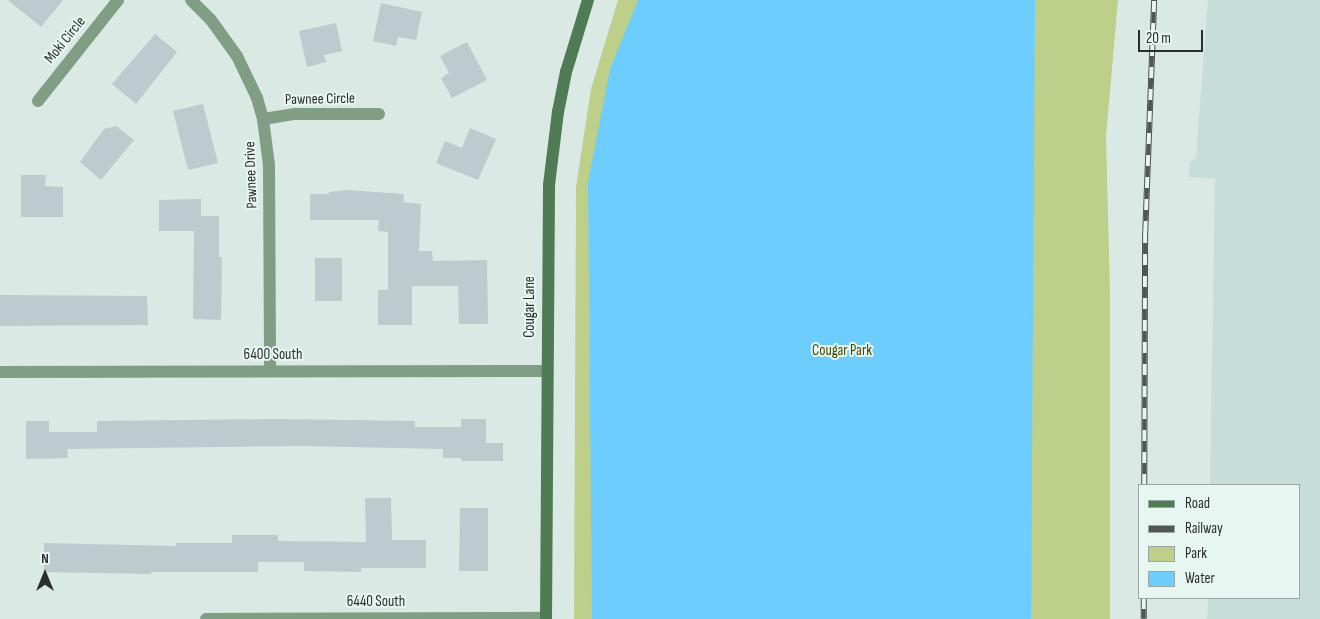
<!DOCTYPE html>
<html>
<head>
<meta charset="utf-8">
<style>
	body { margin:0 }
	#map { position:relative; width:1320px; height:619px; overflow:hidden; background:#dae9e4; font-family:"Sofia Sans Condensed",sans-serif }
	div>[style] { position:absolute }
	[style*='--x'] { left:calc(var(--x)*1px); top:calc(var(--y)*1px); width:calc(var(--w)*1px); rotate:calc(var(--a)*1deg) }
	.built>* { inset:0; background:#c7ded8 }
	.green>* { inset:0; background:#bdcf88 }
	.water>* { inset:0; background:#6dcdfc }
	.building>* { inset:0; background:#bccbcd }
	.street>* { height:12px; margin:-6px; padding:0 6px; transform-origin:6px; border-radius:6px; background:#809e83 }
	.secondary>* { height:12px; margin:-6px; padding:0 6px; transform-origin:6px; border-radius:6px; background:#4f7b55 }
	.rail>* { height:5.5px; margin-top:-2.75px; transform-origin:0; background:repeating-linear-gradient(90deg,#e8f6f2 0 11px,#4f5654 0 22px); box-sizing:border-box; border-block:1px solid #4f5654 }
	span { translate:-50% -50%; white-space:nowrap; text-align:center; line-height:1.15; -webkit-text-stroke:4px #e8f6f2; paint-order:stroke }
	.street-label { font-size:15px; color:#2a2f2e }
	.park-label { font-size:15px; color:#3d4807 }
	.legend { position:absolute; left:1138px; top:484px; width:162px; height:115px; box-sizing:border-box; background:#e8f6f2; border:1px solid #9ca6a4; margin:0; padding:6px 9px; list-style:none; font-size:15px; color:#2a2f2e }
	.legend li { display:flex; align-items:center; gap:10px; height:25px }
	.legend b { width:25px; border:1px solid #9ca6a4 }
	.north { position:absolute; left:20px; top:549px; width:50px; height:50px; -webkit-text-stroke:4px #e8f6f2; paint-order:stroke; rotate:0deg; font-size:14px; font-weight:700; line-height:20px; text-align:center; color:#2a2f2e }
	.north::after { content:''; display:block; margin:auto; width:18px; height:22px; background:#2a2f2e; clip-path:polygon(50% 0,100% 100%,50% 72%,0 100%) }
	.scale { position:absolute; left:1138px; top:30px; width:65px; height:22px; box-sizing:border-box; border:2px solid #2a2f2e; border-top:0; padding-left:6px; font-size:15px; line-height:18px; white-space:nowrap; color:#2a2f2e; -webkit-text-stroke:4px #e8f6f2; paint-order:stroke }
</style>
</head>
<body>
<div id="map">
	<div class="built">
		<i style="clip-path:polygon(1208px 0,1320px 0,1320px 619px,1207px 619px,1208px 598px,1299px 598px,1299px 485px,1210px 485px,1215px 179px,1189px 177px,1190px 162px,1196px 157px)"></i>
	</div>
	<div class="green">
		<i style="clip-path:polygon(618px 0,1118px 0,1106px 136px,1110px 293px,1110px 619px,574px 619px,576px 187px,591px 89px)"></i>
	</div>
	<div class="water">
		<i style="clip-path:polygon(638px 0,1035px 0,1031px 619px,592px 619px,588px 182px,610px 69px)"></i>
	</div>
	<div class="building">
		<i style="clip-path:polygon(8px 0,63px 0,41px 27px)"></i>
		<i style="clip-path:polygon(381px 3px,422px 12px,416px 40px,398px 37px,396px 46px,373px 41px)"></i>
		<i style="clip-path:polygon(336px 23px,342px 51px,324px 55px,326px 62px,307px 67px,299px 31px)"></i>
		<i style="clip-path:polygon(155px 34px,177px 52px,136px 104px,112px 84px)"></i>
		<i style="clip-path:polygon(467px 42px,487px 80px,452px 98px,441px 78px,449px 73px,440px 56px)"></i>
		<i style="clip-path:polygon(203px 104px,218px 163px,188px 170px,173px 111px)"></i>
		<i style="clip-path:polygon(116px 126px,134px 140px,101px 180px,80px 162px,104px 129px)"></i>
		<i style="clip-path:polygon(470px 128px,496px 139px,478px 180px,436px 163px,445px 141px,462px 148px)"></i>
		<i style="clip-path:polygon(21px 175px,46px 175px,45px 186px,63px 187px,63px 217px,21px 217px)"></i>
		<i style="clip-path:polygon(347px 190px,404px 194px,403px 202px,421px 204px,419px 251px,432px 251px,433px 261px,487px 260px,488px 324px,459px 324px,458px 286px,412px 286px,412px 325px,378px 325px,378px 290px,388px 290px,388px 232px,378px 231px,379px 220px,310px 220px,310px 194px,329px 194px,329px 192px)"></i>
		<i style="clip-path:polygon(201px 199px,201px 216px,219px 216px,219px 257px,222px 257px,221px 320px,193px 319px,194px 231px,159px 231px,159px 200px)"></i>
		<i style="clip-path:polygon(315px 258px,342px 258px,342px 301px,315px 301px)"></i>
		<i style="clip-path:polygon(0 295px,147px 296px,148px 325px,0 326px)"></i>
		<i style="clip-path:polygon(276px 419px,415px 421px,415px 427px,461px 427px,461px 419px,486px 419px,486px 443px,503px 443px,503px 461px,461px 461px,461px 458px,443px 458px,443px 449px,302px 446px,67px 449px,68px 458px,26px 459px,26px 421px,49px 421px,49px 432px,97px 432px,97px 421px)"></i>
		<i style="clip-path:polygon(365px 498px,391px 498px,392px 540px,426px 540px,426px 568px,361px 568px,361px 572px,304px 571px,304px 562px,258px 562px,258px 572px,151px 572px,151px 574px,44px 572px,44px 543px,176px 546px,176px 543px,232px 543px,232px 535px,278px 535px,278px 541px,366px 542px)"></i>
		<i style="clip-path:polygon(460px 508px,488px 508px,488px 571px,459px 571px)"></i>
	</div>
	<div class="street">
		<i style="--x:191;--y:0;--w:28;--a:45"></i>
		<i style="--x:211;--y:20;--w:44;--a:54.2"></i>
		<i style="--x:237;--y:56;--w:47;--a:64.5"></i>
		<i style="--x:257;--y:98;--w:22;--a:74"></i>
		<i style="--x:263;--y:119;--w:46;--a:82.6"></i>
		<i style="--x:269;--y:165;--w:206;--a:89.7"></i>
		<i style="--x:38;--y:101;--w:129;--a:-51.6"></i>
		<i style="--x:263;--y:119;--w:31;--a:-9"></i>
		<i style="--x:294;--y:114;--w:85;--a:0"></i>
		<i style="--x:0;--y:372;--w:546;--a:-0.1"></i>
		<i style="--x:206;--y:619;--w:340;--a:-0.2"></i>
	</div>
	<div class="secondary">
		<i style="--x:546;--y:619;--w:434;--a:-89.6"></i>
		<i style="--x:549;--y:185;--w:74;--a:-83"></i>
		<i style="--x:558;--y:112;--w:41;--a:-78.7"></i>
		<i style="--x:566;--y:72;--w:75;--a:-73"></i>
	</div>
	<div class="rail">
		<i style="--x:1144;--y:485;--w:253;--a:-89.8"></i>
		<i style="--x:1145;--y:232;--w:232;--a:-87.8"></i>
		<i style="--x:1144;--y:598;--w:21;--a:90"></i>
	</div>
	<div class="street-label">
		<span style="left:65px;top:40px;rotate:-51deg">Moki Circle</span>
		<span style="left:320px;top:99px;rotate:-1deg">Pawnee Circle</span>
		<span style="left:251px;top:175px;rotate:-92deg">Pawnee Drive</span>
		<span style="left:530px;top:307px;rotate:-90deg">Cougar Lane</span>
		<span style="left:273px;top:355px">6400 South</span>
		<span style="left:376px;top:602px">6440 South</span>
	</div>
	<div class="park-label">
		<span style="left:842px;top:351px">Cougar Park</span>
	</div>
	<ul class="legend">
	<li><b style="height:6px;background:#4f7b55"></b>Road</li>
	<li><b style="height:6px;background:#4f5654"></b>Railway</li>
	<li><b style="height:14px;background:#bdcf88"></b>Park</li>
	<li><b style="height:14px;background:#6dcdfc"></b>Water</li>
	</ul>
	<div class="north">N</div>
	<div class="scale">20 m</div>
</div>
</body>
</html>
